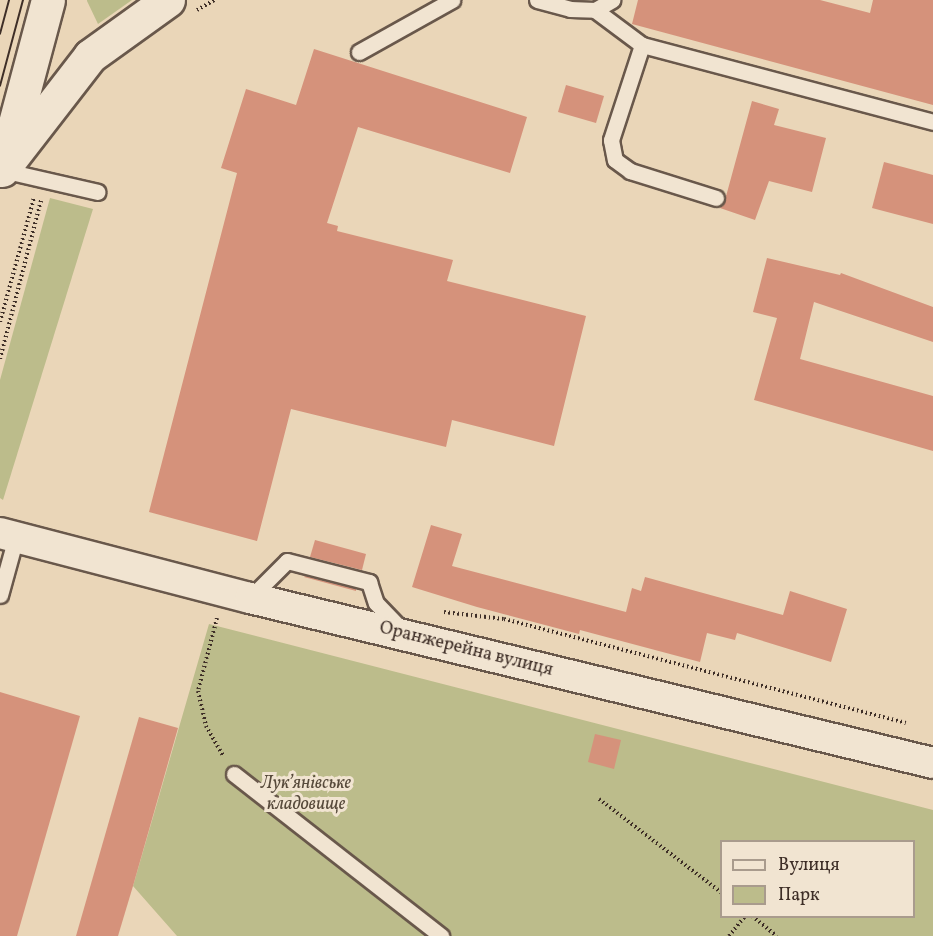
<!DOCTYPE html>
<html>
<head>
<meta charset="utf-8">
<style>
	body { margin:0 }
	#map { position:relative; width:933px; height:936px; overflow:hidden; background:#ead6b8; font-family:Vollkorn,serif }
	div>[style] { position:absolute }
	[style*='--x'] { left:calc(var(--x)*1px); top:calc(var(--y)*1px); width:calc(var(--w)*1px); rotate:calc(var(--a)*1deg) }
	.green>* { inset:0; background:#bcbc8b }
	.building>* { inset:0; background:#d5927b }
	.path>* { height:4px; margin-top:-2px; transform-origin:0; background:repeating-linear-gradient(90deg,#3e2e27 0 1.5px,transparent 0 4.5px) }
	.roads { filter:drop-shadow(2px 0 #69584b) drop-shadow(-2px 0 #69584b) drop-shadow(0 2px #69584b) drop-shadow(0 -2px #69584b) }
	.service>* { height:15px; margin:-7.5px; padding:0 7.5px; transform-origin:7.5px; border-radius:7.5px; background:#f1e4d1 }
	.minor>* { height:30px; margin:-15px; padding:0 15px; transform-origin:15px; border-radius:15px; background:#f1e4d1 }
	.secondary>* { height:33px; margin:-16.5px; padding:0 16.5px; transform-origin:16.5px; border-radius:16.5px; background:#f1e4d1 }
	.tram>* { height:1.5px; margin:-0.75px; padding:0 0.75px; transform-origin:0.75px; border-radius:0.75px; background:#3e2e27 }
	span { translate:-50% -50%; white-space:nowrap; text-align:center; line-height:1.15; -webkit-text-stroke:6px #f1e4d1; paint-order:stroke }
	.street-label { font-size:18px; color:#3e2e27 }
	.park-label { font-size:18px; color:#574a3b; font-style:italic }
	.legend { position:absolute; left:720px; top:840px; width:195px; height:78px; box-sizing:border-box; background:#f1e4d1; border:2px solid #a99b8d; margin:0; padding:8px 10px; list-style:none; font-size:18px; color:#3e2e27 }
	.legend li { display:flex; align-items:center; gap:12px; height:30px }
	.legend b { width:30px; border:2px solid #a99b8d }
</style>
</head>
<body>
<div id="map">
	<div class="green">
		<i style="clip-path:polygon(132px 0,98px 24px,87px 1px,87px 0)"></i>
		<i style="clip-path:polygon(50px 198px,93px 209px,3px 500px,0 498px,0 380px)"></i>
		<i style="clip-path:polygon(evenodd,209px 624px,933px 810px,933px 936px,177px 936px,133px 886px,209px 624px,722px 842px,914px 842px,914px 916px,722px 916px,722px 842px)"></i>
	</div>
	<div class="building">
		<i style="clip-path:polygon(638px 0,820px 0,870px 13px,873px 0,933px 0,933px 105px,632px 24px)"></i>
		<i style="clip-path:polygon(314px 49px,527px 117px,510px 173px,358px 127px,327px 223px,338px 226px,337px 231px,453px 260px,447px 281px,586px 316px,554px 446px,452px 420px,446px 447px,291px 409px,257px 541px,149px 512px,237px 173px,221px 168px,246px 89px,296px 105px)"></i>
		<i style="clip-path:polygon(566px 85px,604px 96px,596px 123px,558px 112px)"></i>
		<i style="clip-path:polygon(752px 101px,779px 109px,774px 125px,826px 138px,812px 192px,769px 181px,755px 220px,720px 208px,725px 200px)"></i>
		<i style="clip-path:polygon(884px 162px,933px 175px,933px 224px,872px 208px)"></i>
		<i style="clip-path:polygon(767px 258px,840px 275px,841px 273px,933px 307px,933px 342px,814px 302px,800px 359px,933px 396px,933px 451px,754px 400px,777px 318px,753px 312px)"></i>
		<i style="clip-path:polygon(431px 525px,462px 534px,452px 566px,626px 612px,632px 588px,641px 591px,645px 577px,783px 615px,790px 591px,847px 609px,831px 662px,737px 633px,735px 640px,707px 633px,700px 662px,580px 630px,579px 634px,477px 607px,412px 587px)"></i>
		<i style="clip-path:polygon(315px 540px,366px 554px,362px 570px,310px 557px)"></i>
		<i style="clip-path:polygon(305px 576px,356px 589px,356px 591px,304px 577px)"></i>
		<i style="clip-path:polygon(0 692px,80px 716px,17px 936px,0 936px)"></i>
		<i style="clip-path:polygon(139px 717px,178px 728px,133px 886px,118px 936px,76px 936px)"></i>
		<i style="clip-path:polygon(595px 734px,621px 740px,614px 769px,588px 762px)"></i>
	</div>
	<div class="path">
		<i style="--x:197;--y:10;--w:20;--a:-30"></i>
		<i style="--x:0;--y:322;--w:129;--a:-74.7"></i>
		<i style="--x:0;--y:359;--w:164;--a:-75.5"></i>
		<i style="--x:444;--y:612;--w:60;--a:6.7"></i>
		<i style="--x:504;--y:619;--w:415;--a:14.5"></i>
		<i style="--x:217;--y:618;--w:75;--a:104.6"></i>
		<i style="--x:198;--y:691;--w:36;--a:77"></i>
		<i style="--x:206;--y:726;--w:34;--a:60"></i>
		<i style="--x:599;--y:799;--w:155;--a:37.4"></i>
		<i style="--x:752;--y:916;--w:32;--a:39"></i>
		<i style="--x:729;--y:936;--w:26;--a:-51"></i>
	</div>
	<div class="roads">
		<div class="service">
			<i style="--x:537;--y:0;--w:34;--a:15"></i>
			<i style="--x:570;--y:9;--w:25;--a:2"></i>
			<i style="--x:595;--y:10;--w:20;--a:-30"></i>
			<i style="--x:595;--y:10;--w:59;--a:36.7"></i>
			<i style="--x:642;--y:45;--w:100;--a:108.1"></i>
			<i style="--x:611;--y:140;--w:20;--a:79"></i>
			<i style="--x:615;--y:160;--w:19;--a:36"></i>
			<i style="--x:630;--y:171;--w:90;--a:17.4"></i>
			<i style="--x:642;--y:45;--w:301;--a:14.8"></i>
			<i style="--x:359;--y:52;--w:107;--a:-29.2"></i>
			<i style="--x:2;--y:170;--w:98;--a:12.9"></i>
			<i style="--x:0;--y:595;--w:60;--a:-74.6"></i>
			<i style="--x:250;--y:598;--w:52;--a:-45"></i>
			<i style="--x:287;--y:561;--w:85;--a:14.4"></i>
			<i style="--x:369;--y:582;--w:22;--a:72"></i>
			<i style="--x:376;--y:603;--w:36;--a:46"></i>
			<i style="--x:234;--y:774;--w:263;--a:38"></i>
		</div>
		<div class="minor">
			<i style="--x:0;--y:533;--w:258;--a:14.6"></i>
			<i style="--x:250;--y:598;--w:703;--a:13.58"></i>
		</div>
		<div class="secondary">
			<i style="--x:7;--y:153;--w:158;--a:-75"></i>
			<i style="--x:2;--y:170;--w:144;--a:-52.3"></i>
			<i style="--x:90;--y:56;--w:96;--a:-35.7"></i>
		</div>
	</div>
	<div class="tram">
		<i style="--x:0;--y:34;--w:35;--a:-75"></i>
		<i style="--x:0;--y:86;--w:89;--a:-75"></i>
	</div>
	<div class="street-label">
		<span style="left:466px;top:650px;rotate:14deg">Оранжерейна вулиця</span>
	</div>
	<div class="park-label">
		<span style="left:306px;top:795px">Лукʼянівське<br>кладовище</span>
	</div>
	<ul class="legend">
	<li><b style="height:8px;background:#f1e4d1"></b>Вулиця</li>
	<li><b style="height:16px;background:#bcbc8b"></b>Парк</li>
	</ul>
</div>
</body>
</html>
